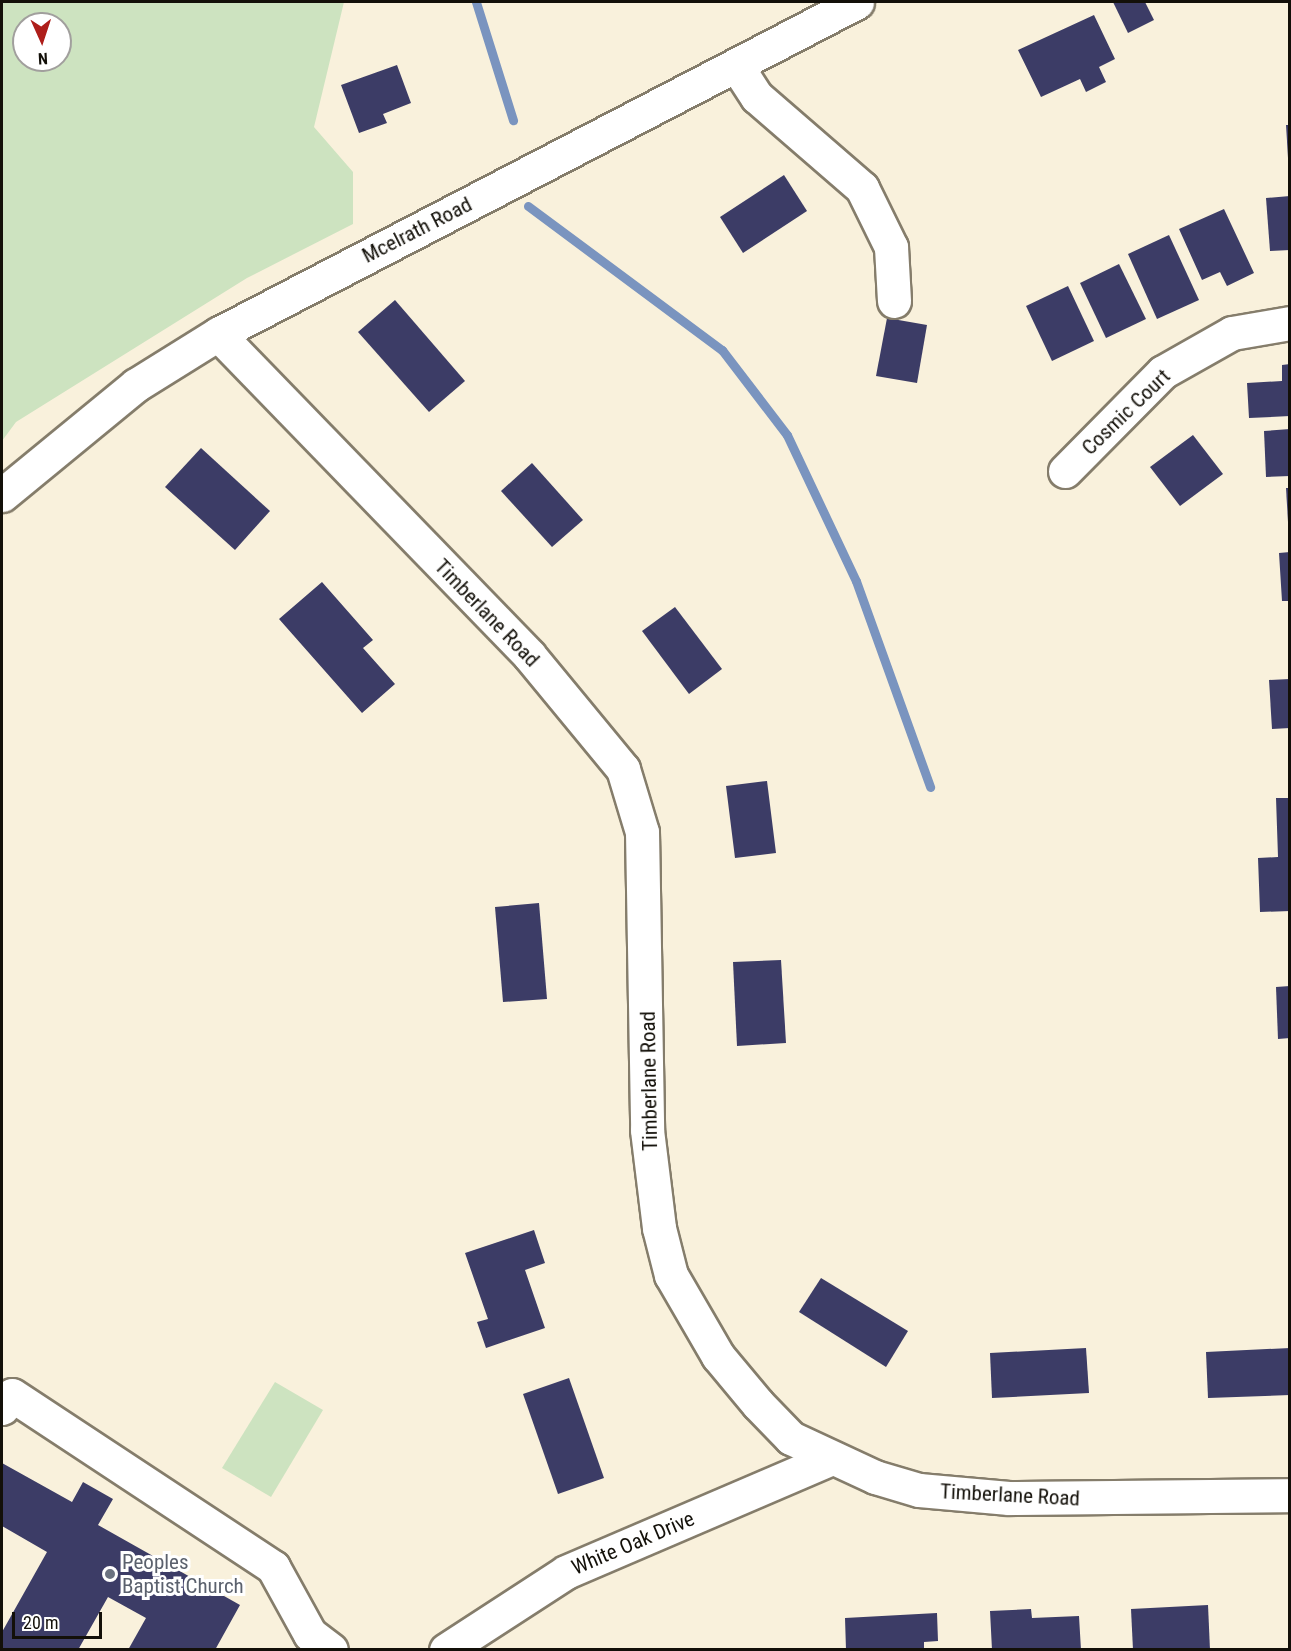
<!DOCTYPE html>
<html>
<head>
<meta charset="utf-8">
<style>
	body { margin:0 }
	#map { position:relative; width:1291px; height:1651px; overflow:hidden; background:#f9f1dc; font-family:"Roboto Condensed",sans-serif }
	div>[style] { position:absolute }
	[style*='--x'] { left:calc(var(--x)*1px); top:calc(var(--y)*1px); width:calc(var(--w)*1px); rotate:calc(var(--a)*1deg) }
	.green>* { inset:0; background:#cde3c0 }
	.stream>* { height:9px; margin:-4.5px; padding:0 4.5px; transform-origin:4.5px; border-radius:4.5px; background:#7a94bf }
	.building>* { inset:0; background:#3c3c66 }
	.roads { filter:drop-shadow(2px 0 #857d6b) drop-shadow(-2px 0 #857d6b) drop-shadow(0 2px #857d6b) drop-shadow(0 -2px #857d6b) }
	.minor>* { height:33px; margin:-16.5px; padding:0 16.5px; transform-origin:16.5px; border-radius:16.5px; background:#fff }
	.dots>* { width:16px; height:16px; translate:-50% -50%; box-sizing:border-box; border:3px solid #fff; border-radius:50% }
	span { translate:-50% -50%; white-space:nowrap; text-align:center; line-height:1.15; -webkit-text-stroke:6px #fff; paint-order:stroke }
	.street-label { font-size:21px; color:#131009 }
	.worship-label { font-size:21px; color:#5b616d }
	.left { translate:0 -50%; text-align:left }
	.frame { position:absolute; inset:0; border:3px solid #131009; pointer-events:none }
	.north { position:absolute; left:12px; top:12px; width:60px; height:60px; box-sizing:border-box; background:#fff; border:2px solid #a19f9d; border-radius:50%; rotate:177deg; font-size:16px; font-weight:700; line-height:24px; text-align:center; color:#131009 }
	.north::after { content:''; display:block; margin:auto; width:21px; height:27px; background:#ae1e1a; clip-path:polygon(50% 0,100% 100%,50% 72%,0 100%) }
	.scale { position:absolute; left:12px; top:1612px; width:90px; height:27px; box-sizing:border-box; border:3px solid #131009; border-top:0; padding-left:8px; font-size:18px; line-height:21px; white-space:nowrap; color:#131009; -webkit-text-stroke:4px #fff; paint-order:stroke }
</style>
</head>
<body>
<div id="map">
	<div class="green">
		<i style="clip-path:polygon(evenodd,2px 2px,344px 2px,314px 127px,353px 172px,353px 224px,247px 278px,16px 422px,2px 441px,2px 2px,24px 24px,60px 24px,60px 60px,24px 60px,24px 24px)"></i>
		<i style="clip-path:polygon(275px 1382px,323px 1410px,271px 1497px,222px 1468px)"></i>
	</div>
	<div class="stream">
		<i style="--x:476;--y:2;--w:124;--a:72.6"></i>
		<i style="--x:528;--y:206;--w:242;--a:36.6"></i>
		<i style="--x:722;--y:350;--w:107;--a:52.6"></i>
		<i style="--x:787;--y:435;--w:161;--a:64.7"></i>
		<i style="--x:856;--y:581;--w:219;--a:70.2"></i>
	</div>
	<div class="building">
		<i style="clip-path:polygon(1113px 2px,1145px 2px,1154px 20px,1128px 33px)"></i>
		<i style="clip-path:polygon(1094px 15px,1115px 59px,1099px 67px,1106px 82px,1086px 92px,1080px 79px,1041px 97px,1018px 50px)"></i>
		<i style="clip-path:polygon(397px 65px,411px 103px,383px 114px,387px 123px,359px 133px,341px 85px)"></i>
		<i style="clip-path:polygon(1286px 125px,1290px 125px,1290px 158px,1288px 158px)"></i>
		<i style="clip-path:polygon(784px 175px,807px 211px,743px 253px,720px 217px)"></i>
		<i style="clip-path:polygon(1290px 196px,1290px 250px,1270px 251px,1266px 198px)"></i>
		<i style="clip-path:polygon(1224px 209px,1254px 273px,1227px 286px,1220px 272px,1202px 280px,1179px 229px)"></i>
		<i style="clip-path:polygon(1169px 235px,1199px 300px,1157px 319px,1128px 254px)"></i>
		<i style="clip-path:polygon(1119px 264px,1146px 319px,1106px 338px,1080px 283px)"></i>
		<i style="clip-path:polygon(1068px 286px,1094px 341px,1052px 361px,1026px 306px)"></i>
		<i style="clip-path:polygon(395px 300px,465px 381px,429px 412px,358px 332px)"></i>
		<i style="clip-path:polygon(887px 318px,927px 325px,917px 383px,876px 376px)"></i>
		<i style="clip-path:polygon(1290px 364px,1290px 416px,1249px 418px,1247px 383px,1282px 381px,1282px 365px)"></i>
		<i style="clip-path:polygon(1290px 429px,1290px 476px,1266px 477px,1264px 431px)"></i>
		<i style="clip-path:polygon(1193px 435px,1223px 474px,1180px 506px,1150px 467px)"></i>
		<i style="clip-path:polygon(201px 448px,270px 511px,235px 550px,165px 487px)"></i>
		<i style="clip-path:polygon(532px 463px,583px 520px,552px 547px,501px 491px)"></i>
		<i style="clip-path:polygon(1286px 488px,1290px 488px,1290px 522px,1288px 522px)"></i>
		<i style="clip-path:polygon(1290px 552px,1290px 601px,1282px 601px,1279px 553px)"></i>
		<i style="clip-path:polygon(322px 582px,373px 640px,363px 648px,395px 684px,362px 713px,279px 619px)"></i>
		<i style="clip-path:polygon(675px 607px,722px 669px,689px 694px,642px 631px)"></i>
		<i style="clip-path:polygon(1290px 679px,1290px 728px,1272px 729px,1269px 680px)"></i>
		<i style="clip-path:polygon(767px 781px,776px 853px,735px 858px,726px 786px)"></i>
		<i style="clip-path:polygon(1276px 798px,1290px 798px,1290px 911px,1260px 912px,1258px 858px,1278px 857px)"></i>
		<i style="clip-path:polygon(539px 903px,547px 999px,503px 1002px,495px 907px)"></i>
		<i style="clip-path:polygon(781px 960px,786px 1043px,737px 1046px,733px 962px)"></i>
		<i style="clip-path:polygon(1290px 986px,1290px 1038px,1278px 1039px,1276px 987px)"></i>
		<i style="clip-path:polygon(534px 1230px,545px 1263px,525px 1270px,545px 1328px,486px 1348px,477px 1322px,488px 1319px,465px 1253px)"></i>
		<i style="clip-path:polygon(821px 1278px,908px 1331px,886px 1367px,799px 1312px)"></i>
		<i style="clip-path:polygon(1086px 1348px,1089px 1393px,992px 1398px,990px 1353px)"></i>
		<i style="clip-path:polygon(1290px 1348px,1290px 1395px,1208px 1398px,1206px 1352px)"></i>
		<i style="clip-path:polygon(569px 1378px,604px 1478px,558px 1494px,523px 1394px)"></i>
		<i style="clip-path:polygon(2px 1463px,72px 1502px,83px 1482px,113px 1499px,98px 1525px,240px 1605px,215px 1650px,128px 1650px,146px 1618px,108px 1597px,78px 1650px,2px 1650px,2px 1632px,47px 1552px,2px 1526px)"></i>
		<i style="clip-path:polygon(1208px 1605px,1210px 1650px,1133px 1650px,1131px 1609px)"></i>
		<i style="clip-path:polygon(1031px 1609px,1032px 1618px,1079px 1616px,1081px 1650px,992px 1650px,990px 1611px)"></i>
		<i style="clip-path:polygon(937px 1613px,938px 1641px,924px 1642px,924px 1650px,846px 1650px,845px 1618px)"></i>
	</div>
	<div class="roads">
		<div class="minor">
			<i style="--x:736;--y:65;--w:38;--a:57"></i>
			<i style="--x:757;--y:97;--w:139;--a:40.9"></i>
			<i style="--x:862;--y:188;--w:66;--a:63.8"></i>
			<i style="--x:891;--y:247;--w:54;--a:86.8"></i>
			<i style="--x:218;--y:334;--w:447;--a:45.9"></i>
			<i style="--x:529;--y:655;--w:148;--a:50.5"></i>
			<i style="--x:623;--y:769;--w:66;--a:73.2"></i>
			<i style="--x:642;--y:832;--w:298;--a:89"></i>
			<i style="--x:647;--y:1130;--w:99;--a:83"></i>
			<i style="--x:659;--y:1228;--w:49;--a:75.7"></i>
			<i style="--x:671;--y:1275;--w:94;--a:59.9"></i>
			<i style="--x:718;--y:1356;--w:62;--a:50.2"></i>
			<i style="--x:758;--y:1404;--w:47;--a:45.9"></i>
			<i style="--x:791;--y:1438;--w:93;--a:24.9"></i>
			<i style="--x:875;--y:1477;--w:46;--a:16.5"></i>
			<i style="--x:919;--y:1490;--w:90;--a:5.1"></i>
			<i style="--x:1009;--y:1498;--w:281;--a:-0.6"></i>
			<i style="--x:1065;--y:471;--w:139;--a:-45.3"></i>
			<i style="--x:1163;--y:372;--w:79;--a:-29.5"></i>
			<i style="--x:1232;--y:333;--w:59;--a:-9.8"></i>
			<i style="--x:2;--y:495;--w:173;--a:-39.4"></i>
			<i style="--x:136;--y:385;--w:97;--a:-31.9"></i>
			<i style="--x:218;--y:334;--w:720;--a:-27.45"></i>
			<i style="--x:2;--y:1408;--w:16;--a:-52"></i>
			<i style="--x:12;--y:1395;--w:313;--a:33.4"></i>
			<i style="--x:273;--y:1567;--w:77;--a:61.1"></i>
			<i style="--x:310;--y:1634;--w:26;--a:37"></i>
			<i style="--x:446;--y:1650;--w:143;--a:-33"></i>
			<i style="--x:566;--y:1572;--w:289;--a:-23.2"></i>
		</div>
	</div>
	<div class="dots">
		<i style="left:110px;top:1574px;background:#6b7280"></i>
	</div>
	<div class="street-label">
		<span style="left:417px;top:230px;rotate:-27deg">Mcelrath Road</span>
		<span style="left:1126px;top:412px;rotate:-44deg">Cosmic Court</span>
		<span style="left:487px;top:613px;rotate:46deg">Timberlane Road</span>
		<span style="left:649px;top:1081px;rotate:-91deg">Timberlane Road</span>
		<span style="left:1010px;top:1495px;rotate:3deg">Timberlane Road</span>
		<span style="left:633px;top:1543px;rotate:-23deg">White Oak Drive</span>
	</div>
	<div class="worship-label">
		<span class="left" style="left:122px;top:1574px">Peoples<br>Baptist Church</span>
	</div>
	<div class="frame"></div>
	<div class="north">N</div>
	<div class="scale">20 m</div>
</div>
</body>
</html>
